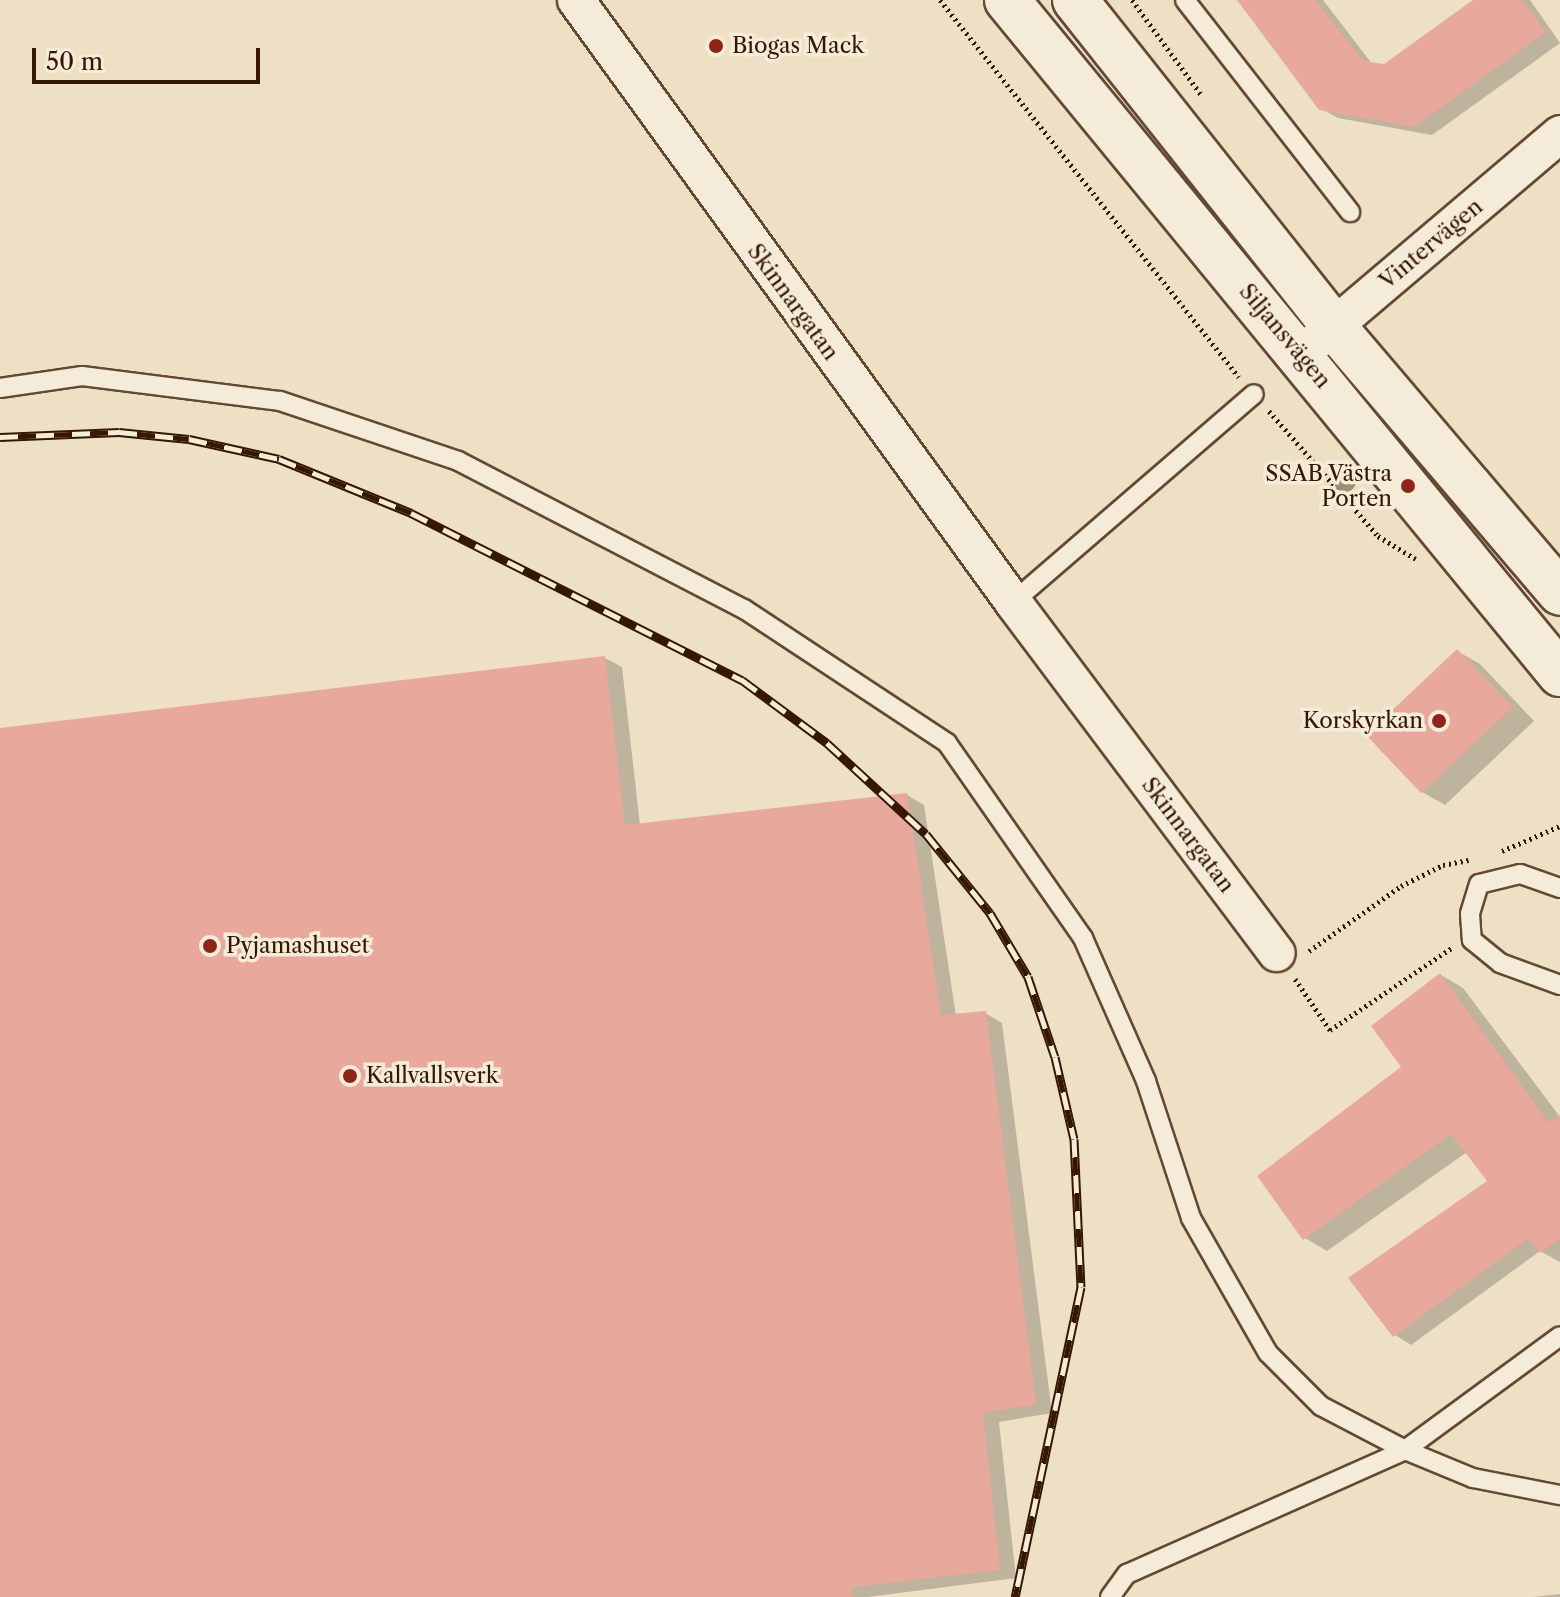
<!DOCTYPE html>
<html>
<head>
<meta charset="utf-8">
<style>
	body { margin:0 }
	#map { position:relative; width:1560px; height:1597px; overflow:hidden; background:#eee0c5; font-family:"Libre Caslon Text",serif }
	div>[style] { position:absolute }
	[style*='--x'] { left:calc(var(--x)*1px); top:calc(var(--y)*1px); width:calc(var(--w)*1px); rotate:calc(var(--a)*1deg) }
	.shadow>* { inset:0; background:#0003 }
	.building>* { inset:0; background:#e8a89b }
	.path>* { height:5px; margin-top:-2.5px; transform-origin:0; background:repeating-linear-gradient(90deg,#361701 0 2px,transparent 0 6px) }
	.roads { filter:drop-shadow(2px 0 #644932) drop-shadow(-2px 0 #644932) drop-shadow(0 2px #644932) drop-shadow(0 -2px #644932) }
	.service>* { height:18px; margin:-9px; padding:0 9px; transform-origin:9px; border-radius:9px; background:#f4ebd9 }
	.minor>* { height:36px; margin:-18px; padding:0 18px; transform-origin:18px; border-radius:18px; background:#f4ebd9 }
	.tertiary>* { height:44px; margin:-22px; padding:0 22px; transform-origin:22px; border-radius:22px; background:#f4ebd9 }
	.rail>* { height:9px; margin-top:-4.5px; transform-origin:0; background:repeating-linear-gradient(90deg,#f4ebd9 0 18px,#361701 0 36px); box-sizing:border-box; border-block:2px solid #361701 }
	.trees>* { width:22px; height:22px; margin:-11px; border-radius:50%; background:#9e8e72 }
	.dots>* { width:22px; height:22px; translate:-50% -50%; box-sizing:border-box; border:4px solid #f4ebd9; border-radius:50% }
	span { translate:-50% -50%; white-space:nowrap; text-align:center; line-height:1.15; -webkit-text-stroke:7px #f4ebd9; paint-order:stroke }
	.poi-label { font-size:22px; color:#361701 }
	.left { translate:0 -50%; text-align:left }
	.right { translate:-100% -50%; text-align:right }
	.street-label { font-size:22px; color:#361701 }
	.scale { position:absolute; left:32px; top:48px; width:228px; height:36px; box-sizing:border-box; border:4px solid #361701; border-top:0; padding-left:10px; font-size:24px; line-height:28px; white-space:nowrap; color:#361701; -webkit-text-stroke:6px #f4ebd9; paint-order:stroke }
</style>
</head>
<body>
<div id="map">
	<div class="shadow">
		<i style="clip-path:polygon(1239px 0,1323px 0,1373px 65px,1384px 66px,1476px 0,1530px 0,1560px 43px,1432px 135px,1338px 118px,1320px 108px)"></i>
		<i style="clip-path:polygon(1457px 651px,1480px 664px,1534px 721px,1445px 805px,1422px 792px,1368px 735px)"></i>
		<i style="clip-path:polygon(605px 658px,622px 667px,640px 825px,907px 795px,924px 805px,956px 1016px,985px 1013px,1002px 1023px,1052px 1413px,999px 1422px,1016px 1578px,868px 1597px,0 1597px,0 730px)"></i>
		<i style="clip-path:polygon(1441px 975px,1463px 988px,1560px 1117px,1560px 1262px,1540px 1251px,1411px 1345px,1395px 1335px,1489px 1182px,1467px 1152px,1327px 1251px,1305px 1238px,1404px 1067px)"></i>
		<i style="clip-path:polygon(1560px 1594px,1560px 1597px,1533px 1597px)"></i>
	</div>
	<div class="building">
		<i style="clip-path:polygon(1237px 0,1315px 0,1363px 61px,1384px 64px,1473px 0,1522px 0,1546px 32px,1414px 127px,1319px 110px)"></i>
		<i style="clip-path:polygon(1457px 649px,1513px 707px,1421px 793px,1366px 735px)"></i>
		<i style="clip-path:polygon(605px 656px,625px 825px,907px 793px,941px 1015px,986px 1011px,1036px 1404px,983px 1413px,1000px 1570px,852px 1587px,853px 1597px,0 1597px,0 728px)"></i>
		<i style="clip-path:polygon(1440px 973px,1549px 1123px,1560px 1115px,1560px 1239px,1540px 1253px,1529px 1238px,1393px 1337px,1348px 1278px,1487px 1181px,1451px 1134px,1303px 1240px,1257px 1176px,1401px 1067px,1371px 1026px)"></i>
	</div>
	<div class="path">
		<i style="--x:940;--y:0;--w:481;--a:51.6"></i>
		<i style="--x:1132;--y:0;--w:119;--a:53.9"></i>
		<i style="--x:1269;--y:411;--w:166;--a:48.9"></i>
		<i style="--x:1378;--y:536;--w:44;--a:31.2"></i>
		<i style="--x:1502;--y:851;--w:63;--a:-23.3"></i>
		<i style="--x:1309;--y:951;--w:113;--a:-35.2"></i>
		<i style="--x:1401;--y:886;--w:47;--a:-26.6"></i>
		<i style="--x:1443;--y:865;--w:26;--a:-11"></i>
		<i style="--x:1295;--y:979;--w:62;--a:55.5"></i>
		<i style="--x:1330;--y:1030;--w:148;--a:-34"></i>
	</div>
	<div class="roads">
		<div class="service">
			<i style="--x:1185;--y:0;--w:269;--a:52.1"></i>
			<i style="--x:0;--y:388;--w:83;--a:-8.3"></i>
			<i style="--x:82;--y:376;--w:200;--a:7.2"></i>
			<i style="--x:280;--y:401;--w:188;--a:18.6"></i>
			<i style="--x:458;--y:461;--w:322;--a:27.4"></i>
			<i style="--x:744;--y:609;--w:243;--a:33.4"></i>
			<i style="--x:947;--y:743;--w:238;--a:55.1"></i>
			<i style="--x:1083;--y:938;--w:156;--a:66.2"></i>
			<i style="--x:1146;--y:1081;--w:144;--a:71.8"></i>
			<i style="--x:1191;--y:1218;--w:155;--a:60.3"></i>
			<i style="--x:1268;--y:1353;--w:75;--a:45"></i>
			<i style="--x:1321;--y:1406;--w:95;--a:27.6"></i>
			<i style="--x:1405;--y:1450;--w:74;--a:22.4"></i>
			<i style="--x:1473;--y:1478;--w:89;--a:11.1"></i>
			<i style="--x:1013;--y:602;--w:318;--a:-40.8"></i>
			<i style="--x:1560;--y:888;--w:42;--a:-160.7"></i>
			<i style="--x:1520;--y:874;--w:42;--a:166.3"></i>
			<i style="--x:1479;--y:884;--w:31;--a:107"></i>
			<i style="--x:1470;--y:914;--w:26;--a:86"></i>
			<i style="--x:1472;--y:940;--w:36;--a:39"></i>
			<i style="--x:1500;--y:963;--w:64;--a:20.1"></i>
			<i style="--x:1110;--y:1597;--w:29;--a:-54"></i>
			<i style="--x:1127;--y:1574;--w:304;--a:-24"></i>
			<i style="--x:1405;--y:1450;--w:192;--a:-36.3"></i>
		</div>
		<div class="minor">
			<i style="--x:576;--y:0;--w:744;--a:54.02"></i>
			<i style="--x:1013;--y:602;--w:439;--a:53.1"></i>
			<i style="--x:1301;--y:354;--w:340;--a:-40.3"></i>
		</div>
		<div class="tertiary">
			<i style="--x:1007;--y:0;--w:872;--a:50.63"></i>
			<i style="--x:1075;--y:0;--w:417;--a:51.6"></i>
			<i style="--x:1334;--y:327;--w:349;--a:49.6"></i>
		</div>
	</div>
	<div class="rail">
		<i style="--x:0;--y:437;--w:119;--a:-2.4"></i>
		<i style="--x:119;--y:432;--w:70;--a:5.7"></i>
		<i style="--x:189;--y:439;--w:92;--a:12.5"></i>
		<i style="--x:279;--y:459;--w:143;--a:22.2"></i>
		<i style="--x:411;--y:513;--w:371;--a:26.8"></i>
		<i style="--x:742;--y:680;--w:106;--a:36.5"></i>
		<i style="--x:827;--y:743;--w:134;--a:42.6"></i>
		<i style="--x:926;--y:834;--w:102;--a:51"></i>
		<i style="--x:990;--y:913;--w:74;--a:59.3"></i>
		<i style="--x:1028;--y:977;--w:84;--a:71.4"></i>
		<i style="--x:1055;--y:1057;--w:84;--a:77"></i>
		<i style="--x:1074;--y:1139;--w:148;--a:87.3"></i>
		<i style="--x:1081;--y:1287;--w:317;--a:102"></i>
	</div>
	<div class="trees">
		<i style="left:1345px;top:481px"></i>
	</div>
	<div class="dots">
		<i style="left:716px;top:46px;background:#8f2418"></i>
		<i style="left:1408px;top:486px;background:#8f2418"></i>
		<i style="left:1439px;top:721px;background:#8f2418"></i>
		<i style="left:210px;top:946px;background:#8f2418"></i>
		<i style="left:350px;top:1076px;background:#8f2418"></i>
	</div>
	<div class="poi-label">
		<span class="left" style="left:732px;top:46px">Biogas Mack</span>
		<span class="right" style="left:1392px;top:486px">SSAB Västra<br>Porten</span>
		<span class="right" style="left:1423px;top:721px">Korskyrkan</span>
		<span class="left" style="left:226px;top:946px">Pyjamashuset</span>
		<span class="left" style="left:366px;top:1076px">Kallvallsverk</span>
	</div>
	<div class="street-label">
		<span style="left:1431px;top:244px;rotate:-40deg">Vintervägen</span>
		<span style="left:793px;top:302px;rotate:54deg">Skinnargatan</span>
		<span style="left:1285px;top:336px;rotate:50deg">Siljansvägen</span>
		<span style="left:1188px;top:835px;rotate:53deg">Skinnargatan</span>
	</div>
	<div class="scale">50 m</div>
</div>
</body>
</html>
